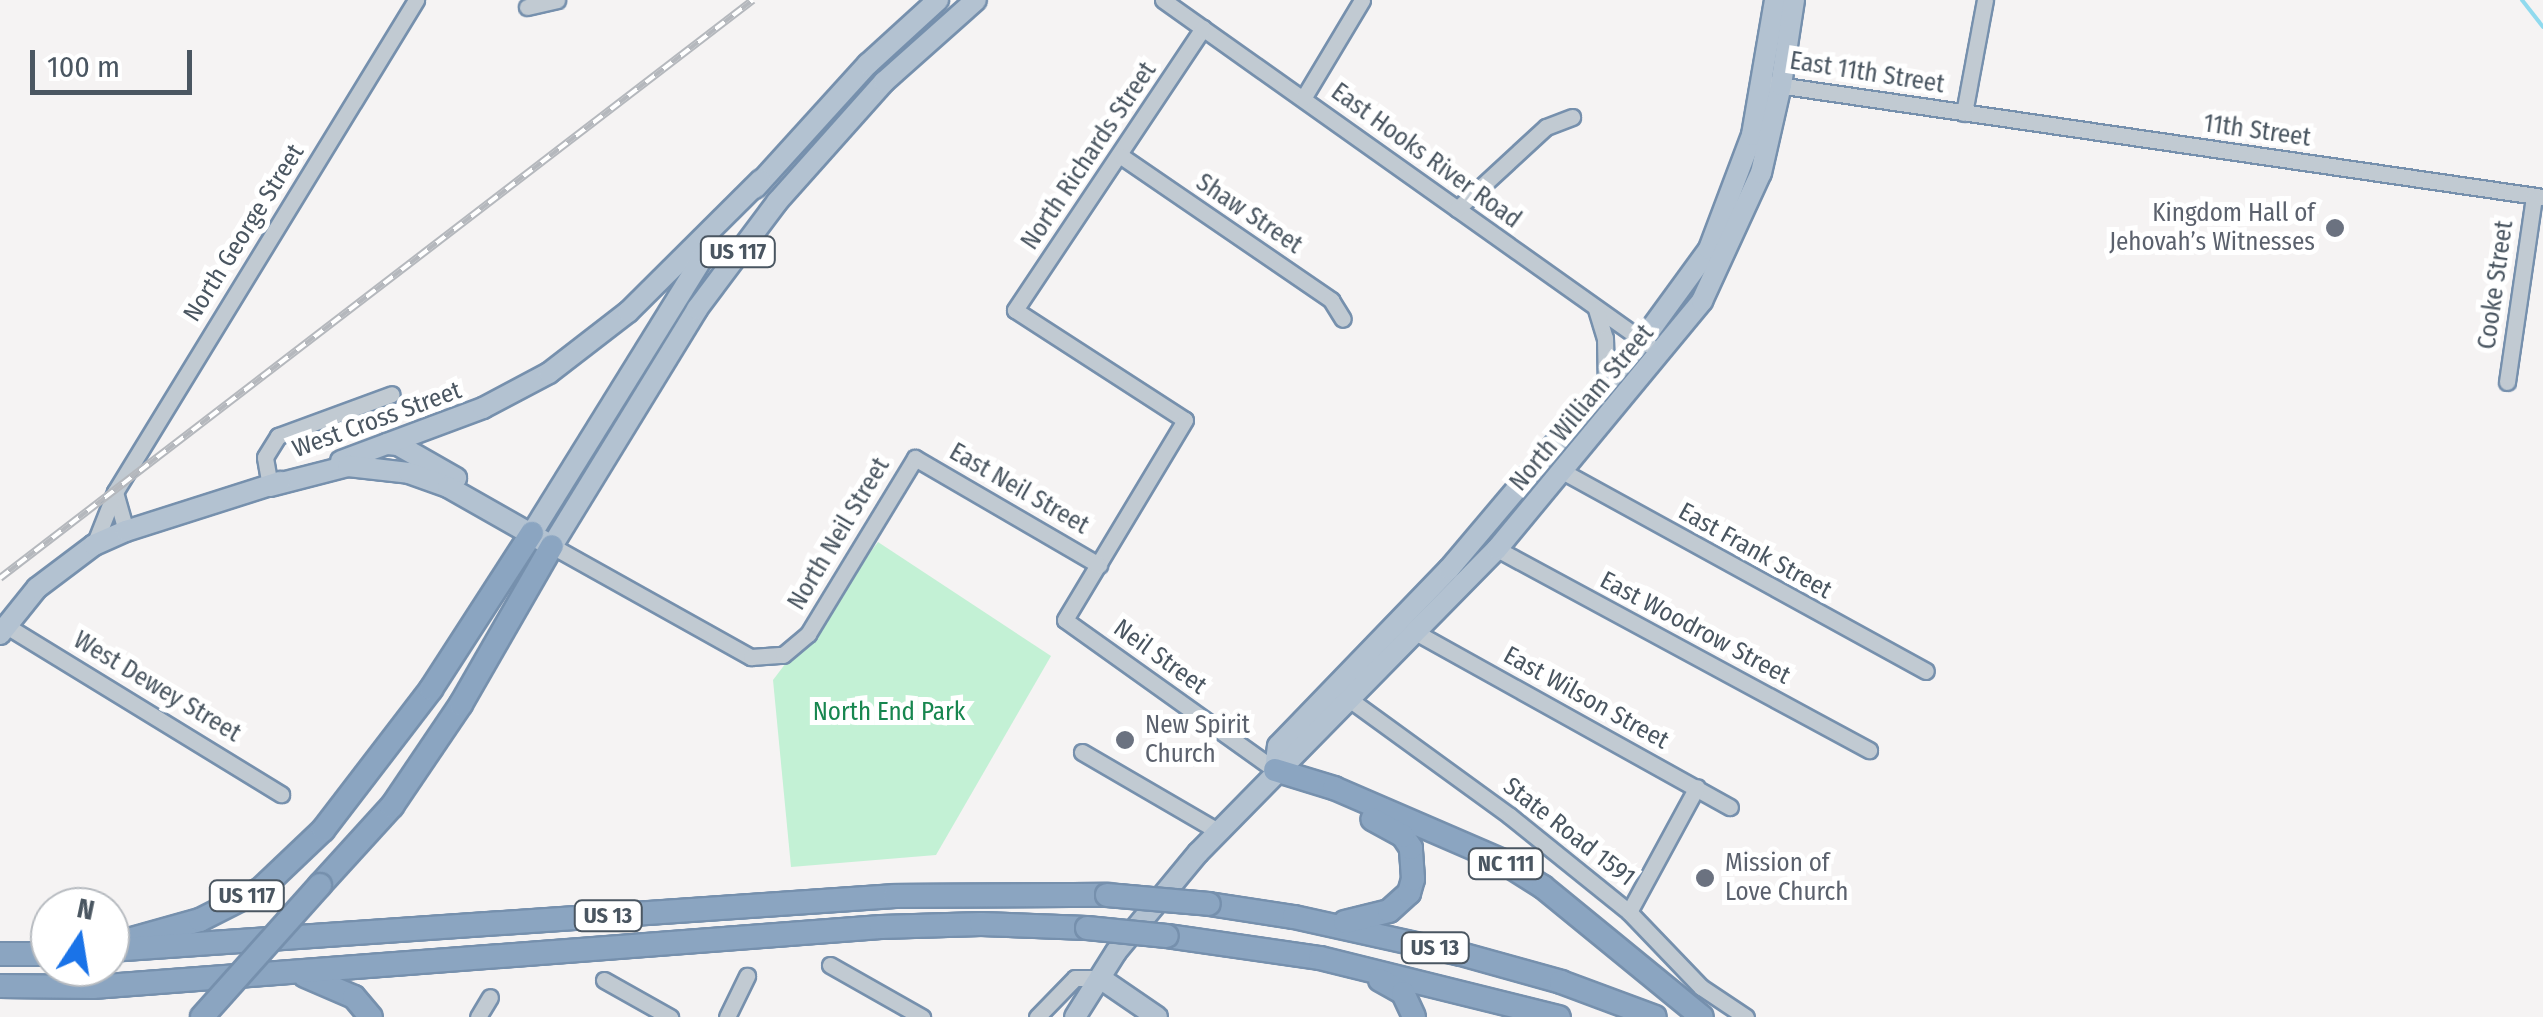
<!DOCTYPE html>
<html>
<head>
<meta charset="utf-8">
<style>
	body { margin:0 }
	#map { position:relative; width:2543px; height:1017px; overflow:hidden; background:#f5f3f3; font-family:"Fira Sans Condensed",sans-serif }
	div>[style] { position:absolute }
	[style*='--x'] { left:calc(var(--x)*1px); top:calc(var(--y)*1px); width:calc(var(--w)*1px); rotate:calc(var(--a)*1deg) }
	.green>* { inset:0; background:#c3f1d5 }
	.stream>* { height:4px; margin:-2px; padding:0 2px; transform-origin:2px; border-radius:2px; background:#90daee }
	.roads { filter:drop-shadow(2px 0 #7690ad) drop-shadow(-2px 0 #7690ad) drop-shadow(0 2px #7690ad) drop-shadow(0 -2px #7690ad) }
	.minor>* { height:15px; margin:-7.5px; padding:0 7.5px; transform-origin:7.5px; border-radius:7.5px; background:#c1cad2 }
	.major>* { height:20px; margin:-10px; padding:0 10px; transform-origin:10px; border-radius:10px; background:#b3c2d1 }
	.highway>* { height:22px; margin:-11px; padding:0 11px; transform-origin:11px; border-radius:11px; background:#8ba5c1 }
	.rail>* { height:8px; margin-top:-4px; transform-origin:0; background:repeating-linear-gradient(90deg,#fff 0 11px,#b5b8bd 0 22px); box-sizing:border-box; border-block:2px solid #b5b8bd }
	.bridges { filter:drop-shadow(2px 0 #7690ad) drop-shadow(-2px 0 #7690ad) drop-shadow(0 2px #7690ad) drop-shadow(0 -2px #7690ad) }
	.highway-bridge>* { height:22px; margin:-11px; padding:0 11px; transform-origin:11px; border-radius:11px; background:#8ba5c1 }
	.dots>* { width:28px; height:28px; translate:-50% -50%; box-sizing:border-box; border:5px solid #fff; border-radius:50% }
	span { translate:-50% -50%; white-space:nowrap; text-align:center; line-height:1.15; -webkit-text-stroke:10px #fff; paint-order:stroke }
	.shield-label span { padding:2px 8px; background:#fff; border:2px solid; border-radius:8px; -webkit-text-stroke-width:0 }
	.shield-label { font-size:22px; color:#4a5661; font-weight:700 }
	.street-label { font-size:25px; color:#4a5661 }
	.worship-label { font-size:25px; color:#5b616d }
	.right { translate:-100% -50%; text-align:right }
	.left { translate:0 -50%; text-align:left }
	.park-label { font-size:25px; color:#17864f }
	.north { position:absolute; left:30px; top:887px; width:100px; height:100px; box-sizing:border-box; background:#fff; border:2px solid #b7bbc0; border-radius:50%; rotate:12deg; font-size:28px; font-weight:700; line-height:40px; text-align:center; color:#4a5661 }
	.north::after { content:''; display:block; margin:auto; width:35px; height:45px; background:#1a73e8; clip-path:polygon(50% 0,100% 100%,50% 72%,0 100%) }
	.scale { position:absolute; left:30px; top:50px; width:162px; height:45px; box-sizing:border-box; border:5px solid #4a5661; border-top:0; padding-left:12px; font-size:30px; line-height:35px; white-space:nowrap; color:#4a5661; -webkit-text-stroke:8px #fff; paint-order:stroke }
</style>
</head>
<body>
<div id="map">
	<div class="green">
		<i style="clip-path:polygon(878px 542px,1051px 656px,936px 855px,791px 867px,773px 680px)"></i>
	</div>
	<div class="stream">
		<i style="--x:2522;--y:0;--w:34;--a:52"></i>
	</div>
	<div class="roads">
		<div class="minor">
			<i style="--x:1163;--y:0;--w:596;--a:35.37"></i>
			<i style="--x:527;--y:7;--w:31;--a:-13"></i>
			<i style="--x:1203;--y:28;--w:339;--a:123.7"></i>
			<i style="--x:1015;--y:310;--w:202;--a:32.9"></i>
			<i style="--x:1185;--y:420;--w:233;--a:121"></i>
			<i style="--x:1065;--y:620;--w:258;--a:35.5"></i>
			<i style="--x:1771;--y:84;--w:780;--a:8.33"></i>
			<i style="--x:1304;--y:97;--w:113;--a:-59.1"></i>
			<i style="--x:1964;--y:113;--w:115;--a:-79.5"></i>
			<i style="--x:1121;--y:156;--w:255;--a:34.4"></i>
			<i style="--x:1331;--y:300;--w:22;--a:58"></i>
			<i style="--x:1457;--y:209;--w:121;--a:-42.7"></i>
			<i style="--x:1546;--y:127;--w:28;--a:-21"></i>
			<i style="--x:1596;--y:309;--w:30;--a:73"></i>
			<i style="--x:1605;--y:338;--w:46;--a:88.8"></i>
			<i style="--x:2507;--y:382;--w:188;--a:-81.7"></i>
			<i style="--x:1562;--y:471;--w:415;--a:28.8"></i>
			<i style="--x:270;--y:486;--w:29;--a:-100"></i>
			<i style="--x:265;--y:457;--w:25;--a:-58"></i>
			<i style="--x:278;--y:436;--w:121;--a:-20.2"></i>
			<i style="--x:115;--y:492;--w:41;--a:74.2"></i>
			<i style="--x:94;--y:545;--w:57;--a:-68.4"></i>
			<i style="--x:115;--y:492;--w:577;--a:-58.54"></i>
			<i style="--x:552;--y:546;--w:228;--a:29.2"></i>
			<i style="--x:751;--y:657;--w:32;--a:-4"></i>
			<i style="--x:783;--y:655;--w:33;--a:-40"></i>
			<i style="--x:808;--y:634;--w:206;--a:-58.7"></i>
			<i style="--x:915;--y:458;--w:213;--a:30.2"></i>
			<i style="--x:1497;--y:549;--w:423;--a:28.4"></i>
			<i style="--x:5;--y:625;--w:324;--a:31.5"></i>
			<i style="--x:1417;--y:633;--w:358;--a:29.1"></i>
			<i style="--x:1349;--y:699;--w:199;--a:36"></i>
			<i style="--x:1510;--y:816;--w:153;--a:38.9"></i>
			<i style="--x:1629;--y:912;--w:104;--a:46.2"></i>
			<i style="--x:1701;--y:987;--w:54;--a:33.7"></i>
			<i style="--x:1082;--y:752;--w:157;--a:30.2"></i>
			<i style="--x:1629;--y:912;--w:142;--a:-61.5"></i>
			<i style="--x:830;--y:965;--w:106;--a:29.5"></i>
			<i style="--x:604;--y:980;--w:76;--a:29.3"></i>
			<i style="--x:478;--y:1017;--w:23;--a:-59"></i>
			<i style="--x:727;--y:1017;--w:46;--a:-64"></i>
			<i style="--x:1037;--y:1017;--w:54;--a:-45.7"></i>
			<i style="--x:1075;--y:978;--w:25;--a:0"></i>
		</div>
		<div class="major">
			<i style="--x:755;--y:188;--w:168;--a:-47.7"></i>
			<i style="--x:868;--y:64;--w:95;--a:-42.4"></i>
			<i style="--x:387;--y:444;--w:11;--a:5"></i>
			<i style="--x:398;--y:445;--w:67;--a:29.6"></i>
			<i style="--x:341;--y:461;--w:152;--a:-20.5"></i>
			<i style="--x:483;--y:408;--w:75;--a:-27.9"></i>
			<i style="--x:549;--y:373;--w:100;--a:-37.7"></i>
			<i style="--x:628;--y:312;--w:187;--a:-44.8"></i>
			<i style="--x:270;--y:486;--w:81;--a:-14.4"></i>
			<i style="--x:348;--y:466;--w:61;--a:6.5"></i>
			<i style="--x:409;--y:473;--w:41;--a:19.7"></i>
			<i style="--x:448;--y:487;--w:120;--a:29.6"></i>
			<i style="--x:552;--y:546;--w:278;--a:-58.5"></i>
			<i style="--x:697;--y:309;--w:134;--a:-53.2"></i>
			<i style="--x:777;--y:202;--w:161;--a:-48.3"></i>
			<i style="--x:884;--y:82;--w:123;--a:-41.7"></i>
			<i style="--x:532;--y:533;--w:336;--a:-58.2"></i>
			<i style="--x:0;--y:634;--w:59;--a:-51.2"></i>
			<i style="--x:37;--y:588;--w:71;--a:-37"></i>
			<i style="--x:94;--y:545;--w:35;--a:-24"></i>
			<i style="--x:126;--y:531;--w:162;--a:-17.7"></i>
			<i style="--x:1275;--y:770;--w:24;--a:-83"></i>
			<i style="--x:1278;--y:746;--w:246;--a:-46"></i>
			<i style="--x:1449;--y:569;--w:299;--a:-49.8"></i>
			<i style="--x:1642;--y:341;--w:114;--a:-53.9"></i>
			<i style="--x:1709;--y:249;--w:122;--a:-69.3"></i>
			<i style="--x:1752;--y:135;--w:137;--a:-80.3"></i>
			<i style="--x:1100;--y:978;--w:69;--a:34.4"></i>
			<i style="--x:1075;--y:1017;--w:77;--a:-57.8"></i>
			<i style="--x:1116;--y:952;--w:129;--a:-50.4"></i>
			<i style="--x:1198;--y:853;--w:426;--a:-45.5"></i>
			<i style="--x:1497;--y:549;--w:322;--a:-50.4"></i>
			<i style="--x:1702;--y:301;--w:141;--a:-65.3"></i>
			<i style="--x:1761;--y:173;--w:90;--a:-77.2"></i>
			<i style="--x:1781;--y:85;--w:86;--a:-81.3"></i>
		</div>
		<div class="highway">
			<i style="--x:1275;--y:770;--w:62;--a:17"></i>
			<i style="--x:1334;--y:788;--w:181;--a:23.4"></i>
			<i style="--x:1500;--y:860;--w:51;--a:32.1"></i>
			<i style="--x:1543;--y:887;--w:205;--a:39.3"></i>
			<i style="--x:320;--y:885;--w:107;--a:-47.7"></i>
			<i style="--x:392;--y:806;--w:123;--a:-55.9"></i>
			<i style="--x:461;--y:704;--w:182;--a:-60.1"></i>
			<i style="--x:1209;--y:904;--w:86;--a:8.7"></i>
			<i style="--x:1294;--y:917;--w:171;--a:12.5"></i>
			<i style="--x:1461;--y:954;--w:104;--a:15.6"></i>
			<i style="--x:1561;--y:982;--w:100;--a:20.4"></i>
			<i style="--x:1345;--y:922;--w:45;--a:-14"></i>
			<i style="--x:1389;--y:911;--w:27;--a:-42"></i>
			<i style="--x:1409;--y:893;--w:15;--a:-74"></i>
			<i style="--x:1413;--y:879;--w:31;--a:-94"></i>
			<i style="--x:1411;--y:848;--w:14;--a:-124"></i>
			<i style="--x:1403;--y:836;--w:35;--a:-151"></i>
			<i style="--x:1167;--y:936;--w:155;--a:8.2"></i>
			<i style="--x:1320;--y:958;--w:246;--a:13.9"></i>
			<i style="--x:128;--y:940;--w:75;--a:-15.5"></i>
			<i style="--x:200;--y:920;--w:68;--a:-26.9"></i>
			<i style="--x:261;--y:889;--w:86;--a:-43.6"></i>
			<i style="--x:323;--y:830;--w:178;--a:-52.5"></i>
			<i style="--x:431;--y:689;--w:186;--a:-57.1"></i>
			<i style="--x:110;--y:950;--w:787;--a:-3.94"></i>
			<i style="--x:895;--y:896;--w:212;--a:-0.3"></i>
			<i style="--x:0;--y:954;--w:50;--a:0"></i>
			<i style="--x:305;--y:976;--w:53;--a:23.2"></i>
			<i style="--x:354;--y:997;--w:26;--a:50"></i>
			<i style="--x:1380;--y:980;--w:26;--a:29"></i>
			<i style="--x:1403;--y:993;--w:26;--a:65"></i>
			<i style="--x:0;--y:986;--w:93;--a:0.6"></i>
			<i style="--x:93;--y:987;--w:790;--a:-4.35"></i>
			<i style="--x:881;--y:927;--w:100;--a:-1.7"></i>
			<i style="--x:981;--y:924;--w:106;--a:2.2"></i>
		</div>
	</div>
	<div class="rail">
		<i style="--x:0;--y:578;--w:949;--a:-37.51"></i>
	</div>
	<div class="bridges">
		<div class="highway-bridge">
			<i style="--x:1107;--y:895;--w:102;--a:5"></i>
			<i style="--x:1087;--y:928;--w:80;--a:5.7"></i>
			<i style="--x:202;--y:1017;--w:177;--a:-48.2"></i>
		</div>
	</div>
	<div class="dots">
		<i style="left:2335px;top:228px;background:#6b7280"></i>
		<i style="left:1125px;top:740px;background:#6b7280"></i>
		<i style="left:1705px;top:878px;background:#6b7280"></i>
	</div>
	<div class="shield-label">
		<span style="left:738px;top:252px">US 117</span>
		<span style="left:1506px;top:864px">NC 111</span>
		<span style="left:247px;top:896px">US 117</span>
		<span style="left:608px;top:916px">US 13</span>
		<span style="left:1435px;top:948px">US 13</span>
	</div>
	<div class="street-label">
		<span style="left:1867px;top:73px;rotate:9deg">East 11th Street</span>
		<span style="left:2257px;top:131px;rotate:8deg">11th Street</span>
		<span style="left:1089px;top:156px;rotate:-56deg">North Richards Street</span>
		<span style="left:1426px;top:156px;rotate:36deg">East Hooks River Road</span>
		<span style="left:1249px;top:214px;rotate:34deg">Shaw Street</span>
		<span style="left:244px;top:233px;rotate:-58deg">North George Street</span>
		<span style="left:2496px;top:285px;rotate:-82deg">Cooke Street</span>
		<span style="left:1582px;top:408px;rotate:-50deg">North William Street</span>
		<span style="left:377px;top:420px;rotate:-20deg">West Cross Street</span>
		<span style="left:1019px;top:489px;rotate:30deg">East Neil Street</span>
		<span style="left:839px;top:534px;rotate:-59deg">North Neil Street</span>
		<span style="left:1755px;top:551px;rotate:29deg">East Frank Street</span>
		<span style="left:1695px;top:628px;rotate:28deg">East Woodrow Street</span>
		<span style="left:1160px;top:657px;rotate:36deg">Neil Street</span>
		<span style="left:157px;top:687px;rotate:31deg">West Dewey Street</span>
		<span style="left:1586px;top:698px;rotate:29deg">East Wilson Street</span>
		<span style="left:1569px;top:832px;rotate:38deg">State Road 1591</span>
	</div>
	<div class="worship-label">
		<span class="right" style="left:2315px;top:228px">Kingdom Hall of<br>Jehovah’s Witnesses</span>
		<span class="left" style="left:1145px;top:740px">New Spirit<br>Church</span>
		<span class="left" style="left:1725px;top:878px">Mission of<br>Love Church</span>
	</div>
	<div class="park-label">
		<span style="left:889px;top:712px">North End Park</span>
	</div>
	<div class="north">N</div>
	<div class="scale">100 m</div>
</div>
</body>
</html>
